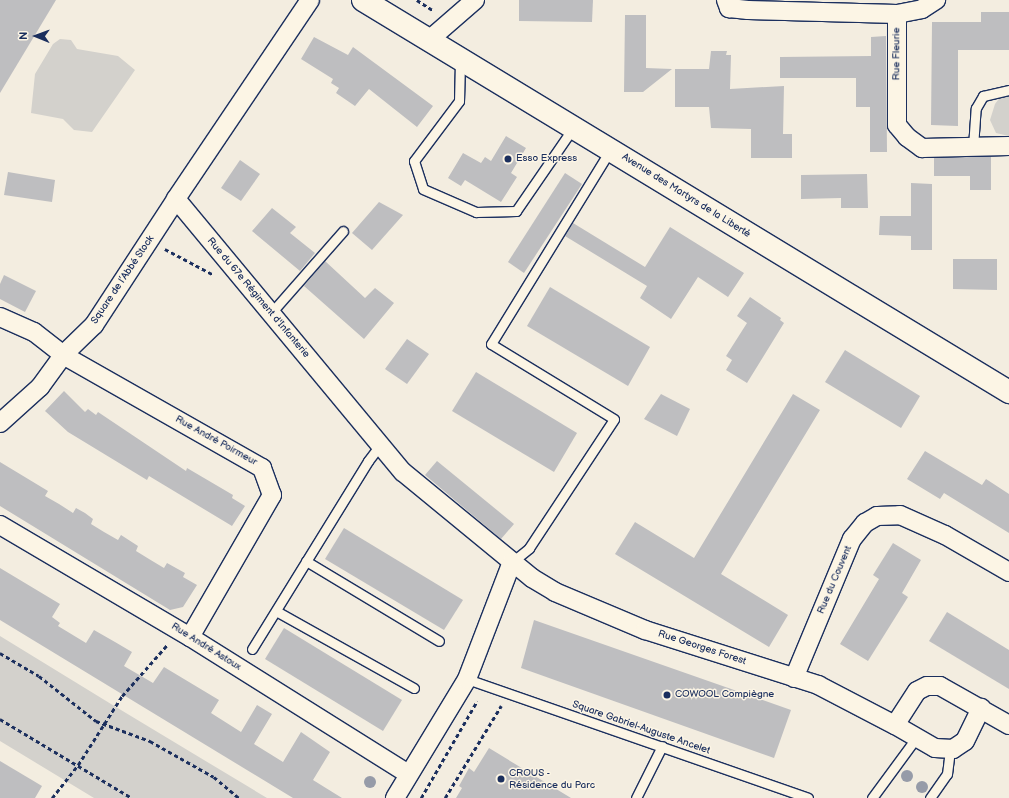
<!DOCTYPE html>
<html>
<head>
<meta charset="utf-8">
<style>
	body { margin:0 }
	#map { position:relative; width:1009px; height:798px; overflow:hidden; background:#f3ede0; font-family:"Balsamiq Sans",sans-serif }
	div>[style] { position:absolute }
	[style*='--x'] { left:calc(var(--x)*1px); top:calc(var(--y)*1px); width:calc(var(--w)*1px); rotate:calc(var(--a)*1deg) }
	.green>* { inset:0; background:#d3d1cc }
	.building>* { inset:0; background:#bebec0 }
	.path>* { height:2.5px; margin-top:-1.25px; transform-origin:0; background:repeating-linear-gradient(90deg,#1b2f5e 0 4px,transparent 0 7px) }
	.roads { filter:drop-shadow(1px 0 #1b2f5e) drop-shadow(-1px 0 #1b2f5e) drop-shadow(0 1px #1b2f5e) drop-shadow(0 -1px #1b2f5e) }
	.service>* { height:9px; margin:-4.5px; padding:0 4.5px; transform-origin:4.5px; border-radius:4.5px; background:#fcf5e5 }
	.minor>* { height:18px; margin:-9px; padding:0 9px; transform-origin:9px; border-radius:9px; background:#fcf5e5 }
	.tertiary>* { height:22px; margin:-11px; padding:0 11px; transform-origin:11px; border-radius:11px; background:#fcf5e5 }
	.trees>* { width:12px; height:12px; margin:-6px; border-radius:50%; background:#969ba8 }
	.dots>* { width:11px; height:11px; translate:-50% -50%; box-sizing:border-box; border:2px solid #fcf5e5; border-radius:50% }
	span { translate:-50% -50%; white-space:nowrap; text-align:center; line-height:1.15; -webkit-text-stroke:3px #fcf5e5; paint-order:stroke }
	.street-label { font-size:10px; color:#1b2f5e }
	.poi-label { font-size:10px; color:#1b2f5e }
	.left { translate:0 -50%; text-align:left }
	.north { position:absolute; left:16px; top:16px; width:40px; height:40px; -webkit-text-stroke:3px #fcf5e5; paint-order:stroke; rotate:271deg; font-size:11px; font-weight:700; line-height:16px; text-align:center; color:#1b2f5e }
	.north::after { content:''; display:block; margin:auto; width:14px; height:18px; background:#1b2f5e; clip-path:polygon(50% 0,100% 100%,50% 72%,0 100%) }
</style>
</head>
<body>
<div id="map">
	<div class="green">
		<i style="clip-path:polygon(60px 39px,71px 40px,77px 49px,118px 56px,135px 70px,92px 132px,74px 130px,63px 119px,31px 113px,35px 74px,53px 44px)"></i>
		<i style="clip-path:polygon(1001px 96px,1009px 96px,1009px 136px,996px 133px,990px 120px,995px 104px)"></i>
		<i style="clip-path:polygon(0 636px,111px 704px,267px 798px,94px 798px,0 741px)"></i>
	</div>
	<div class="building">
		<i style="clip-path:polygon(0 0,56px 0,0 93px)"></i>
		<i style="clip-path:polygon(519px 0,593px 0,592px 22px,519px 21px)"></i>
		<i style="clip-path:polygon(981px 12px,1009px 12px,1009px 50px,958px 50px,958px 126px,931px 125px,932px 22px,981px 22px)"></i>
		<i style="clip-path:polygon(625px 15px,646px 15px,646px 68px,672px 69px,643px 92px,624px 92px)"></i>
		<i style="clip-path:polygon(886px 36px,887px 152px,870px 152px,870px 107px,856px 107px,856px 78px,780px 78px,780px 57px,871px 56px,871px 37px)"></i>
		<i style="clip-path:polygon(314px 37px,348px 55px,353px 47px,433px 106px,417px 127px,369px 89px,355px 106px,336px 93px,339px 88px,331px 83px,333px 79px,301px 59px)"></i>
		<i style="clip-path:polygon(711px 51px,727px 51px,726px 55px,731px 55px,730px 89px,784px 86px,783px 134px,792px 134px,792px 158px,751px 158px,751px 129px,711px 128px,709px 107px,675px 107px,675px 69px,709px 69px)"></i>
		<i style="clip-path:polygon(506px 136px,526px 148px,511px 173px,517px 177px,501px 202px,465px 180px,461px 186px,448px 178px,463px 153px,481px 163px,485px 157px,491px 161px)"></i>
		<i style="clip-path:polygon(970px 157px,991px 157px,991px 190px,970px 190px,970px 176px,934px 176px,934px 158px)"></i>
		<i style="clip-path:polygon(240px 160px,260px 174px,241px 201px,221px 188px)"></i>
		<i style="clip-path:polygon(8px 172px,55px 180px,52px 202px,4px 195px)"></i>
		<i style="clip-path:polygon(565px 173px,582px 184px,524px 273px,508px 262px)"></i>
		<i style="clip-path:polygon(867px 174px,868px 208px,841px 208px,841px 198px,801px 199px,801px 175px)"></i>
		<i style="clip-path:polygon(911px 183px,932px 184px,932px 250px,911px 250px,911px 236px,879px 235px,880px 216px,911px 216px)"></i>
		<i style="clip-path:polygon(379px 202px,403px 215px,372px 250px,352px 233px)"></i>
		<i style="clip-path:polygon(272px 208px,296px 227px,290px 233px,315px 253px,300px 271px,252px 231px)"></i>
		<i style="clip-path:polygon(573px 223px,645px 267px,670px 227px,744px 273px,728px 297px,698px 277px,671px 319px,640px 298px,647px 286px,565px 236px)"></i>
		<i style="clip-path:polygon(953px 259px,997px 259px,997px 290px,953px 289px)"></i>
		<i style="clip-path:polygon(325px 261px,365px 298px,375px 288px,394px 303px,364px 339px,304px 286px)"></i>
		<i style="clip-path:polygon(4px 275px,36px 291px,25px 312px,0 299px,0 284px)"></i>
		<i style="clip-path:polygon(550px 287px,650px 347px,628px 386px,527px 326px)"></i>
		<i style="clip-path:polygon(750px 297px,781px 318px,780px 320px,784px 323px,747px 383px,726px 370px,732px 360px,726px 356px,747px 323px,737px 316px)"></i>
		<i style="clip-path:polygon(407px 339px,429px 354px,407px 384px,385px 369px)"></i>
		<i style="clip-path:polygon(845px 350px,920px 396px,901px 428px,825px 382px)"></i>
		<i style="clip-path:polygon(476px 372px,577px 433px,554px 472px,452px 411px)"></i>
		<i style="clip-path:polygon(64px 391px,85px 412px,88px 409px,96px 415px,98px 412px,186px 471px,187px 468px,233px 495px,232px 498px,245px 506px,232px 526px,149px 476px,147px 480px,68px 432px,45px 411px)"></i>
		<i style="clip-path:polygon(661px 394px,690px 409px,677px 436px,644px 419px)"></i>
		<i style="clip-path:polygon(793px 394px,820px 410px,721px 574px,788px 615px,769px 647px,615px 554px,635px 522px,694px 558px)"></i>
		<i style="clip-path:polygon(925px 451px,982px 485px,986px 479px,1009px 494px,1009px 533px,944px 493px,940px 499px,907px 479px)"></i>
		<i style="clip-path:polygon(437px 461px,514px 524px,501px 539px,425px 475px)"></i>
		<i style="clip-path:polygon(0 462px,48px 491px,45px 496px,59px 504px,73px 513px,76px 508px,85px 513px,93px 519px,91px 524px,104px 532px,118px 540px,121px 535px,138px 546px,136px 551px,149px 559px,164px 568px,167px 563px,185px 573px,183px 577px,197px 585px,183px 607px,170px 610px,0 506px)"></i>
		<i style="clip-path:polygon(344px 528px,463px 600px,444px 630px,325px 559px)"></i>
		<i style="clip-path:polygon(893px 543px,921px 560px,902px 593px,908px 597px,868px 661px,840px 644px,879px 579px,873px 575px)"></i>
		<i style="clip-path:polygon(0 568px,60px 604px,52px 617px,60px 623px,58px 626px,86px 643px,94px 630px,115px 642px,132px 652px,124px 666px,153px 683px,164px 667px,219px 700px,211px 713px,241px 732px,257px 705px,272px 714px,254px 744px,283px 762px,301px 732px,330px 752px,313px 780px,342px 798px,293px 798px,0 620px)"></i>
		<i style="clip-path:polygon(947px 612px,1009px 650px,1009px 689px,929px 641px)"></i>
		<i style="clip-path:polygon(534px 620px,791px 710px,774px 758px,521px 668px)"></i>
		<i style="clip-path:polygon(284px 628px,402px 700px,383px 731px,265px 659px)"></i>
		<i style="clip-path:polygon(489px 748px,520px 767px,571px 798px,456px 798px,462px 788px,459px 786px,469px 768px,474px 772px)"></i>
		<i style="clip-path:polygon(0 761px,42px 786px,35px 798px,0 798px)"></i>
	</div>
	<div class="path">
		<i style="--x:417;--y:0;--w:20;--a:33"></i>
		<i style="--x:165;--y:249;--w:55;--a:28"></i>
		<i style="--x:0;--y:653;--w:45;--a:30.5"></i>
		<i style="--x:39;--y:676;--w:73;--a:38.3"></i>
		<i style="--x:96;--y:721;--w:58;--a:20.3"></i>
		<i style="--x:150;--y:741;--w:73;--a:29.4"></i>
		<i style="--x:214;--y:777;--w:33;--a:40"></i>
		<i style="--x:0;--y:719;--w:154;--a:30.9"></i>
		<i style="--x:52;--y:798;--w:42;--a:-51.8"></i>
		<i style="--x:78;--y:765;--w:82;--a:-57.5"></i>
		<i style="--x:122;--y:696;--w:68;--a:-48.6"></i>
		<i style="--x:421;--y:798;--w:112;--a:-60"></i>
		<i style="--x:445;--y:798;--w:108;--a:-58.7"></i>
	</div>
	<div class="roads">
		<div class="service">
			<i style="--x:460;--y:61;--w:40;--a:91.4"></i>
			<i style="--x:459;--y:101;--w:75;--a:126.9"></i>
			<i style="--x:414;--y:161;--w:29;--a:72"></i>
			<i style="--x:423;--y:189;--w:58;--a:23.5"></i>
			<i style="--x:476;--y:212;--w:40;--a:-1.4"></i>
			<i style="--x:516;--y:211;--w:101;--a:-55.5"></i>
			<i style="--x:973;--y:147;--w:39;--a:-86"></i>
			<i style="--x:976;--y:108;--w:14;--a:-60"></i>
			<i style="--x:983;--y:96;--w:27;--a:-13"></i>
			<i style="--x:271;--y:313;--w:109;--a:-48.7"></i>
			<i style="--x:306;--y:561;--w:155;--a:31"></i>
			<i style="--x:512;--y:562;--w:22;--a:-39"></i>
			<i style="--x:529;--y:548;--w:154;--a:-56.6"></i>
			<i style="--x:614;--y:419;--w:144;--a:-148.6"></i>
			<i style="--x:491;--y:344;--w:229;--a:-58.4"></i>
			<i style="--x:276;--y:611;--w:158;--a:29.2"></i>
			<i style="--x:252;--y:649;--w:221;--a:-58.3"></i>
			<i style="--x:368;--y:461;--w:20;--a:-53"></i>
			<i style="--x:467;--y:679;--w:361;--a:19.2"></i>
			<i style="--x:636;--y:798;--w:58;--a:-63.4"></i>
			<i style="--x:872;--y:798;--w:74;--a:-53.7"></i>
			<i style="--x:930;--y:798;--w:29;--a:-55"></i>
			<i style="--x:947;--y:774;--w:25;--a:-83"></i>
		</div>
		<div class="minor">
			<i style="--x:310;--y:0;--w:240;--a:124"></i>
			<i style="--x:176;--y:199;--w:355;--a:50.3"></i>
			<i style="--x:403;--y:472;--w:167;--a:39.4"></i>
			<i style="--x:532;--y:578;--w:27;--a:31"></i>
			<i style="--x:555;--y:592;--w:98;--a:22.9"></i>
			<i style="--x:645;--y:630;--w:182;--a:17.6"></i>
			<i style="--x:818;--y:685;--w:87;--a:27.5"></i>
			<i style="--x:895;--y:725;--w:40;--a:-57.1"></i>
			<i style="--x:917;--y:691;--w:11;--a:-27"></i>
			<i style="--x:927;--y:686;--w:13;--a:0"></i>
			<i style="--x:940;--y:686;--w:79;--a:29.5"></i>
			<i style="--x:726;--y:0;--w:9;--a:69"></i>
			<i style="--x:729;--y:8;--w:19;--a:6"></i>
			<i style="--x:748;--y:10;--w:149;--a:1.5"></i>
			<i style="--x:897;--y:14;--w:25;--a:-11"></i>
			<i style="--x:922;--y:9;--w:17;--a:-33"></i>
			<i style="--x:897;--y:14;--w:111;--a:90"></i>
			<i style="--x:897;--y:125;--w:16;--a:50"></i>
			<i style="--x:907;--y:137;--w:19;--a:36"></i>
			<i style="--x:922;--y:148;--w:87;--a:-1.3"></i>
			<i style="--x:429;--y:40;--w:61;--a:-41"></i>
			<i style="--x:0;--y:317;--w:37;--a:24"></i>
			<i style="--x:34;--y:332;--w:37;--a:38"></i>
			<i style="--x:63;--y:355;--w:229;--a:29.6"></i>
			<i style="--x:262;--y:468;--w:29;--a:70"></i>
			<i style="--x:272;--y:495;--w:164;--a:120"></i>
			<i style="--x:0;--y:423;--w:54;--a:-42"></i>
			<i style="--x:40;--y:387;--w:39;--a:-54"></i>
			<i style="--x:63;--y:355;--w:43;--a:-44.1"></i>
			<i style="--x:94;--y:325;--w:150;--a:-56.9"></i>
			<i style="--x:0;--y:525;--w:221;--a:30.5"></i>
			<i style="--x:190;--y:637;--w:257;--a:32.1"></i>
			<i style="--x:794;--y:678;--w:151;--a:-67.4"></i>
			<i style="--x:852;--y:539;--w:21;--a:-51"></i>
			<i style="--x:865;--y:523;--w:14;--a:-30"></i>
			<i style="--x:877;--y:516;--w:23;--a:-2"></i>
			<i style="--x:900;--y:515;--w:49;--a:24"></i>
			<i style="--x:945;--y:535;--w:74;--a:30"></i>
			<i style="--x:895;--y:725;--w:46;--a:29.9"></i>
			<i style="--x:935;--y:748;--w:18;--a:3"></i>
			<i style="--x:953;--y:749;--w:14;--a:-34"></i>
			<i style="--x:965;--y:741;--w:37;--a:-64"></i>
			<i style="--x:395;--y:798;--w:139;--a:-58.8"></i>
			<i style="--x:467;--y:679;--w:125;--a:-69"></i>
		</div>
		<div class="tertiary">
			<i style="--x:363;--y:0;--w:756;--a:31.25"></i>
		</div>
	</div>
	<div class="trees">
		<i style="left:907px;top:776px"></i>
		<i style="left:370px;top:782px"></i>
		<i style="left:922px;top:787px"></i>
	</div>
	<div class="dots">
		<i style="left:508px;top:159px;background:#1b2f5e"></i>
		<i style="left:667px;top:695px;background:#1b2f5e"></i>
		<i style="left:501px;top:779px;background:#1b2f5e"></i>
	</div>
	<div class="street-label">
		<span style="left:897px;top:54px;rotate:-90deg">Rue Fleurie</span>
		<span style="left:686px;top:196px;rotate:32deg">Avenue des Martyrs de la Liberté</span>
		<span style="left:123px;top:280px;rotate:-56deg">Square de l’Abbé Stock</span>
		<span style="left:258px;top:298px;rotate:50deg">Rue du 67e Régiment d'Infanterie</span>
		<span style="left:216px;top:441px;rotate:29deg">Rue André Poirmeur</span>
		<span style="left:835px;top:580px;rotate:-67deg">Rue du Couvent</span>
		<span style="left:206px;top:647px;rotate:32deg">Rue André Astoux</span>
		<span style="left:702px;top:648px;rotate:18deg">Rue Georges Forest</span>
		<span style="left:641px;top:728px;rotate:19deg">Square Gabriel-Auguste Ancelet</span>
	</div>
	<div class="poi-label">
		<span class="left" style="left:516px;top:159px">Esso Express</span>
		<span class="left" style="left:675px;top:695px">COWOOL Compiègne</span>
		<span class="left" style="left:509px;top:779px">CROUS -<br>Résidence du Parc</span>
	</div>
	<div class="north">N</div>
</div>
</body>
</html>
